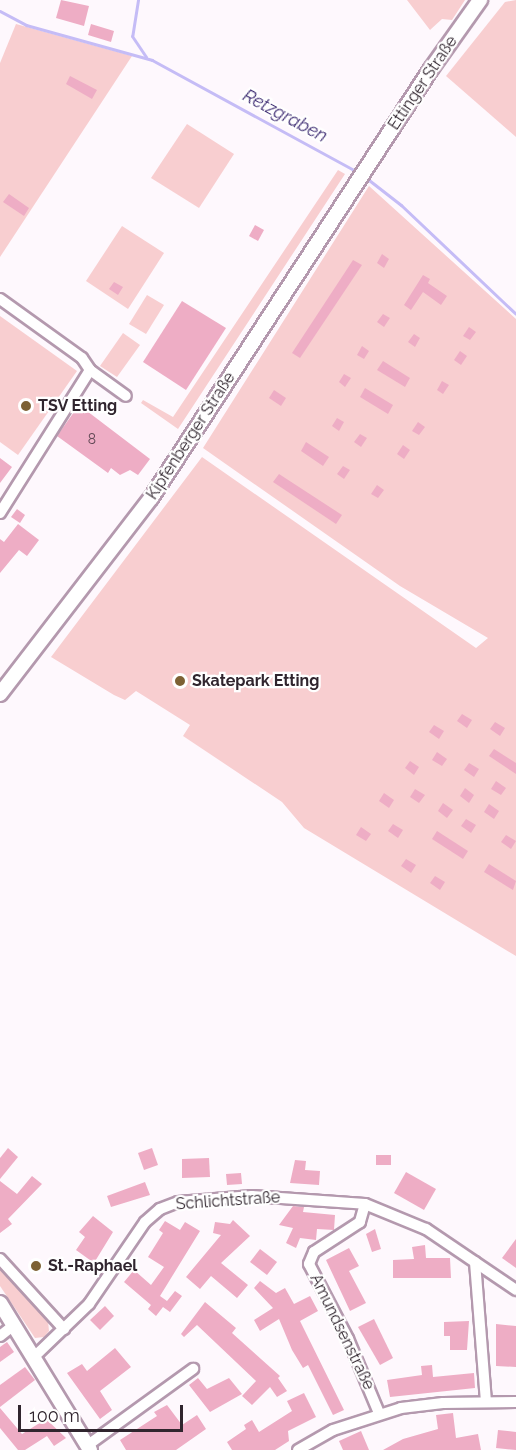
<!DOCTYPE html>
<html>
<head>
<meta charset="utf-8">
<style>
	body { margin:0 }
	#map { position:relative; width:516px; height:1450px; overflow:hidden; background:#fef8fd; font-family:Raleway,sans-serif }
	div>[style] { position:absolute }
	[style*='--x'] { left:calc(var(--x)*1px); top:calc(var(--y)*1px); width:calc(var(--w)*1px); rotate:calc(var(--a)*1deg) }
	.green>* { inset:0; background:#f8ced0 }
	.stream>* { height:3px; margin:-1.5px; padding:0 1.5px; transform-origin:1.5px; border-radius:1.5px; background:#c5bcf6 }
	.building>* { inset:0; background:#eeadc5 }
	.roads { filter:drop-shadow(2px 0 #b499ae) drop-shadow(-2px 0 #b499ae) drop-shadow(0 2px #b499ae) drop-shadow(0 -2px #b499ae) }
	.minor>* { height:10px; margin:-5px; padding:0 5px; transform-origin:5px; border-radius:5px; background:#fff }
	.tertiary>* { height:14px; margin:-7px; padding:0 7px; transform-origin:7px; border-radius:7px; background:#fff }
	.dots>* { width:16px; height:16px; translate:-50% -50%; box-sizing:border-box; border:3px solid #fff; border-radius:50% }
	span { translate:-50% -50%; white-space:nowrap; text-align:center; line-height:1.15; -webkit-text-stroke:4.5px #fff; paint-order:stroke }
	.number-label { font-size:14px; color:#604754 }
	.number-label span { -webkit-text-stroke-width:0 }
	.street-label { font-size:16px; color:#30252e }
	.poi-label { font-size:16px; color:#30252e; font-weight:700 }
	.left { translate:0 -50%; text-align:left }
	.water-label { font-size:18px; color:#437; font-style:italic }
	.scale { position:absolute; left:18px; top:1405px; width:165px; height:27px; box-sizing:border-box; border:3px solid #30252e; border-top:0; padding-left:8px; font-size:18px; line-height:21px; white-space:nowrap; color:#30252e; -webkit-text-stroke:4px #fff; paint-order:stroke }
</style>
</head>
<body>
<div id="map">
	<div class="green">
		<i style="clip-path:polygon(407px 0,465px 0,452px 20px,442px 19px,430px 30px)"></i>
		<i style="clip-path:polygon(516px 0,516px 137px,446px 76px,505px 2px)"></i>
		<i style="clip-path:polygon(16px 24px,132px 56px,0 257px,0 63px)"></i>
		<i style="clip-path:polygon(187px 124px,234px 154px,199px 208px,151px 178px)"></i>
		<i style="clip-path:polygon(338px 170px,345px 174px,178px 429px,141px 403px,143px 400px,173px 417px)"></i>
		<i style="clip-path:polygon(369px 186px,516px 319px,516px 956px,304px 828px,282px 802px,183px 736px,190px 725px,136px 691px,125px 700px,114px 695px,51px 657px,202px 457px,476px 648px,488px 638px,400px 586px,203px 448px)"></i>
		<i style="clip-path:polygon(122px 226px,164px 253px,128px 309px,86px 281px)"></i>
		<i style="clip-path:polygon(147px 295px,164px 305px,146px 334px,129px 324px)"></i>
		<i style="clip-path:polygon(0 316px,77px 371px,18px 455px,0 442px)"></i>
		<i style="clip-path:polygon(123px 333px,140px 345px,117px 377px,100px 366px)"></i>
		<i style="clip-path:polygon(0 1266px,48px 1321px,49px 1331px,44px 1337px,35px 1338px,0 1286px)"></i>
	</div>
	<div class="stream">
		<i style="--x:138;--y:0;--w:36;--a:99"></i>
		<i style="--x:132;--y:36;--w:25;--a:56"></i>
		<i style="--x:0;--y:11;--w:30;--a:28"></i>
		<i style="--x:26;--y:25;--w:131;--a:15.5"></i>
		<i style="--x:152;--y:60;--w:234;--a:28.6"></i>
		<i style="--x:365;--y:177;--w:46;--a:37.9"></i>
		<i style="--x:401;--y:205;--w:158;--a:43.5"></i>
	</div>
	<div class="building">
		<i style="clip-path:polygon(61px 0,89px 6px,84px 26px,56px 18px)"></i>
		<i style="clip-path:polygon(91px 24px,114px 31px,111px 42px,88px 35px)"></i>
		<i style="clip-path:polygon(70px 76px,97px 90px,92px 99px,66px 84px)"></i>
		<i style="clip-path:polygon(9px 194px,29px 208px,24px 216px,3px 202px)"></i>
		<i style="clip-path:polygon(255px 225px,264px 230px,258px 241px,249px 236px)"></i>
		<i style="clip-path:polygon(382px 254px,389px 259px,384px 268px,377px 263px)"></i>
		<i style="clip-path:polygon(353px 260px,362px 265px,300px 358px,292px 353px)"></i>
		<i style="clip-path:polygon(423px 275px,430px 279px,428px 283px,447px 296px,441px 305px,423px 292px,411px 310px,404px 305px)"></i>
		<i style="clip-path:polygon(114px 282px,123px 287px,118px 295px,109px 289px)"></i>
		<i style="clip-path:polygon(182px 301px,226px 328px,186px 390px,143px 362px)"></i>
		<i style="clip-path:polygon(383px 314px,390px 318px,384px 327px,377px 322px)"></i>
		<i style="clip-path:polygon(469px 327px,476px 332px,470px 340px,463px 336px)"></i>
		<i style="clip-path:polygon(414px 334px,420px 338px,415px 347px,408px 342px)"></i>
		<i style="clip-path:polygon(362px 346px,369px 351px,364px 359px,357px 355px)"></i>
		<i style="clip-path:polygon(460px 351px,467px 356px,461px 365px,454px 360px)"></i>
		<i style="clip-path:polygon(383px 361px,410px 378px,405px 387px,377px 370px)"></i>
		<i style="clip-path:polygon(344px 374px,351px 378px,345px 387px,339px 382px)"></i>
		<i style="clip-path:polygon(442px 381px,449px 385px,443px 394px,437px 390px)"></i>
		<i style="clip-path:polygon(365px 388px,393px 405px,388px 414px,360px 397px)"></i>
		<i style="clip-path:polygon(274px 390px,286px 398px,281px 406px,269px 398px)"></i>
		<i style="clip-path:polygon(79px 405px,150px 459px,138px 475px,130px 470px,120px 475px,111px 468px,108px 473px,57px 436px)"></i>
		<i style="clip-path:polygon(337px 418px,344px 422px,339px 431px,332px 426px)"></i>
		<i style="clip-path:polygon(418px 422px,425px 427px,419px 435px,412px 431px)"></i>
		<i style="clip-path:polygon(360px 434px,367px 438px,361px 447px,354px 442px)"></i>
		<i style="clip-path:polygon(306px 442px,329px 457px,323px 466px,301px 451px)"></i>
		<i style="clip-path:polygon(403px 445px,410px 450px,404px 459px,397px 454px)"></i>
		<i style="clip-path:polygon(0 458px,12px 467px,0 483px)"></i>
		<i style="clip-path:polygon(343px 466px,350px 470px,344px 479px,337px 474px)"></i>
		<i style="clip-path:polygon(279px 474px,342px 515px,336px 524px,273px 482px)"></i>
		<i style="clip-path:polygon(377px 485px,384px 490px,378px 498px,371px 494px)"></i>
		<i style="clip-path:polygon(17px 509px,25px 515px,20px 523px,11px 517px)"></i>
		<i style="clip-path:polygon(18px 524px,39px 540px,27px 556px,19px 550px,0 573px,0 539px,4px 542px)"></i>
		<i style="clip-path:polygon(462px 714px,472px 720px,467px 728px,457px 721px)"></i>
		<i style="clip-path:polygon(495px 722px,505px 728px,500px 736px,490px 729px)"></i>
		<i style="clip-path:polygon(434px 725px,444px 731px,439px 739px,429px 732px)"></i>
		<i style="clip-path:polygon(494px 749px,516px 763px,516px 774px,489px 756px)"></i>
		<i style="clip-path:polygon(437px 752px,447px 759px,442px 766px,432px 760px)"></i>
		<i style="clip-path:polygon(410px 761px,419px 767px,414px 775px,405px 768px)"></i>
		<i style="clip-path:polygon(469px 763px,479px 769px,474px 777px,464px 770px)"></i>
		<i style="clip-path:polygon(496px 781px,506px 788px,501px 795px,491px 789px)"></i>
		<i style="clip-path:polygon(465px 788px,474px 795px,469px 803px,460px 796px)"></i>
		<i style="clip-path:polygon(415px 789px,425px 795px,419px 803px,410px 797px)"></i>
		<i style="clip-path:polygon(384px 793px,394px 800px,389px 808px,379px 801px)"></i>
		<i style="clip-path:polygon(443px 803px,453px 810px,447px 818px,438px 811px)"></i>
		<i style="clip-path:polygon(489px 804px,499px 811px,494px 819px,484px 812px)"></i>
		<i style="clip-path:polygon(466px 819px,476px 825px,471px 833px,461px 826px)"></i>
		<i style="clip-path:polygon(393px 824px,403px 830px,398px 838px,388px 831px)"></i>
		<i style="clip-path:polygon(361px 827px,371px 834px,366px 841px,356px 835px)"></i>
		<i style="clip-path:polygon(437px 831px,468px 851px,463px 859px,432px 839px)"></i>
		<i style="clip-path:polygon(506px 835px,516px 841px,511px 849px,501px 842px)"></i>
		<i style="clip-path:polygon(406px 859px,416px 865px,411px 873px,401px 866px)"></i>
		<i style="clip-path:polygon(489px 864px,516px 881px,513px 890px,484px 872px)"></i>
		<i style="clip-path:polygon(435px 876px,445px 882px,440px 890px,430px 883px)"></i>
		<i style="clip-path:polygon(8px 1148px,18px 1157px,0 1179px,0 1158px)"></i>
		<i style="clip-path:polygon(152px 1148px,158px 1165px,144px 1170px,138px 1153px)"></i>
		<i style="clip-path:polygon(376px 1155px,391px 1155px,391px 1165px,376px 1165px)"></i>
		<i style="clip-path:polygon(209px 1158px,210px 1177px,182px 1178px,182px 1159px)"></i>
		<i style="clip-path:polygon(295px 1160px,306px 1161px,305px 1170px,320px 1171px,319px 1185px,290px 1183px)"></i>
		<i style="clip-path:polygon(406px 1172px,436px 1189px,424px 1210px,394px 1193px)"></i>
		<i style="clip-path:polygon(241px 1173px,242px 1184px,227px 1185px,226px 1174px)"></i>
		<i style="clip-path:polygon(32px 1176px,42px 1184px,8px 1219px,12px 1224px,0 1233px,0 1181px,17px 1194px)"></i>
		<i style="clip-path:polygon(145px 1182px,150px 1195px,111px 1207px,107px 1196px)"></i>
		<i style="clip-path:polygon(293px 1206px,304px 1207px,303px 1212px,335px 1215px,334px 1230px,317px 1229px,316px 1240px,300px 1238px,296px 1248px,286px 1243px,293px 1228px,279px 1225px)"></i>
		<i style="clip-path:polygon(93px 1216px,113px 1232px,94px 1263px,76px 1250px,85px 1237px,79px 1232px)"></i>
		<i style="clip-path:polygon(233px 1220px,250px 1236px,221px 1263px,248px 1285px,237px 1298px,211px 1276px,200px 1289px,186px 1277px,221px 1235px,213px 1233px,215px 1222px,230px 1224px)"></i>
		<i style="clip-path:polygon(165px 1221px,180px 1230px,185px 1222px,200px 1231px,160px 1296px,167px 1301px,175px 1291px,182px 1296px,170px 1312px,163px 1307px,156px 1316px,148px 1309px,151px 1305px,124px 1282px,134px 1270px,151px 1285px,164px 1267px,148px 1257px,163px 1233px,159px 1230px)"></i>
		<i style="clip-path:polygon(375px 1229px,381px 1249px,372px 1252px,366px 1234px)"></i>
		<i style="clip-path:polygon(516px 1239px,516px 1268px,502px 1258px)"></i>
		<i style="clip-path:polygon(425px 1245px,426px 1258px,450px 1258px,451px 1278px,393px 1278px,393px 1260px,414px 1259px,412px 1247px)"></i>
		<i style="clip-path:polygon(349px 1248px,359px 1266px,349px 1271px,366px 1303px,350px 1311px,326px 1260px)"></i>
		<i style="clip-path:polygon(260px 1249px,277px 1262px,267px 1275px,250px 1262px)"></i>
		<i style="clip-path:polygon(260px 1281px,276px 1293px,285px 1288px,294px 1304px,310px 1296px,318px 1311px,300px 1321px,344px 1410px,333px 1415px,308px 1365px,303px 1368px,292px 1350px,279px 1319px,260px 1331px,254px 1320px,273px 1308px,254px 1288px)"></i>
		<i style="clip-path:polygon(205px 1302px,236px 1328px,232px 1333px,280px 1376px,278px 1378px,287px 1391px,277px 1397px,270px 1387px,252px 1405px,242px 1396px,256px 1381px,197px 1325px,184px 1337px,181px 1334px)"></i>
		<i style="clip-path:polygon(105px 1306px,114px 1316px,100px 1330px,90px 1320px)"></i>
		<i style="clip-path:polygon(374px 1319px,393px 1358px,380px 1365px,358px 1327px)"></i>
		<i style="clip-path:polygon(469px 1321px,467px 1350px,450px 1350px,450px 1336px,444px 1336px,444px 1322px)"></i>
		<i style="clip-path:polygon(496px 1324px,516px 1326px,516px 1367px,496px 1366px)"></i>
		<i style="clip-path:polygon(7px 1342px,14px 1352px,0 1362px,0 1347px)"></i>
		<i style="clip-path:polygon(115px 1348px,131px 1367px,100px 1391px,112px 1410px,100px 1419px,67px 1373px,82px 1364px,87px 1371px)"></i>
		<i style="clip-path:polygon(432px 1365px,433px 1377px,474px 1373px,475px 1388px,390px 1397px,387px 1380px,422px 1375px,421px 1366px)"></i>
		<i style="clip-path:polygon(25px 1367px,35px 1380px,0 1407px,0 1385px)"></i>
		<i style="clip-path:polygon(198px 1378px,207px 1389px,229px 1378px,242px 1394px,210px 1412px,189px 1385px)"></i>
		<i style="clip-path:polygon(304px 1393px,316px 1417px,288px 1431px,289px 1441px,275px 1450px,232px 1450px,227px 1442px,246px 1429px,244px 1425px,252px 1420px,259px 1432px,292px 1411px,287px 1401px)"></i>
		<i style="clip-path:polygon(167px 1405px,182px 1425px,197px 1415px,206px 1429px,176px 1450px,126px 1450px,120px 1440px,157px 1416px,154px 1412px)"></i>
		<i style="clip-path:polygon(0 1408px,22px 1434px,46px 1419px,66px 1438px,54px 1446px,47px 1436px,25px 1450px,18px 1450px,0 1428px)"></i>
		<i style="clip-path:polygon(453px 1413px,456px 1438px,478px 1434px,481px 1450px,383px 1450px,403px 1439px,438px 1429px,436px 1415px)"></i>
		<i style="clip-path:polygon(498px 1430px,516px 1432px,516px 1450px,496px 1448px)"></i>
		<i style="clip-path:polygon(361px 1431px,369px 1450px,343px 1450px,339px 1441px)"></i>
	</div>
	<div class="roads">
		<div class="minor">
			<i style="--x:0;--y:299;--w:101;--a:35.7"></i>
			<i style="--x:82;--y:358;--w:14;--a:56"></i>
			<i style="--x:90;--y:370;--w:44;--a:35.8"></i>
			<i style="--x:0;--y:513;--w:169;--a:-57.8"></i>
			<i style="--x:365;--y:1204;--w:19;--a:106"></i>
			<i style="--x:360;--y:1222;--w:55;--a:146.9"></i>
			<i style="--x:314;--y:1252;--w:13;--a:113"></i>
			<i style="--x:309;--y:1264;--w:85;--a:62.5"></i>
			<i style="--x:348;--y:1339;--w:80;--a:67.3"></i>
			<i style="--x:0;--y:1259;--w:95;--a:47.6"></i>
			<i style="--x:475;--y:1262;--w:139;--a:85.5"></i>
			<i style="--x:0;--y:1336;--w:18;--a:-38"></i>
			<i style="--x:35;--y:1356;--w:75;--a:-43.9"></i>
			<i style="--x:89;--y:1304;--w:99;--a:-55.7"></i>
			<i style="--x:145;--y:1222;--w:20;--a:-41"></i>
			<i style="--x:160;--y:1209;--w:19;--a:-21"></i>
			<i style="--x:178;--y:1202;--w:74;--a:-4.6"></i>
			<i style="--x:252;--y:1196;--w:113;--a:4"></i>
			<i style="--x:365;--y:1204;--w:66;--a:22.3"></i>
			<i style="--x:426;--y:1229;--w:109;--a:34.1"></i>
			<i style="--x:88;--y:1445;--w:130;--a:-35.9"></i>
			<i style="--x:298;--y:1450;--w:40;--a:-29.7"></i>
			<i style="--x:333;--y:1430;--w:71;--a:-17.9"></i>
			<i style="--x:401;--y:1408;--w:42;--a:-6.8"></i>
			<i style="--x:443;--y:1403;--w:73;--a:-0.8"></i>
		</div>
		<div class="tertiary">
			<i style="--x:0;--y:694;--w:247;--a:-52.4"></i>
			<i style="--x:151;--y:498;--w:512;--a:-56.87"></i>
			<i style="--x:431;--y:69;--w:85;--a:-54.6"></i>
			<i style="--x:0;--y:1303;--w:172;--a:58.5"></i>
		</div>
	</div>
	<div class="dots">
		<i style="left:26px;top:406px;background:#7d6134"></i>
		<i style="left:180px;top:681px;background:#7d6134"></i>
		<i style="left:36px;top:1266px;background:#7d6134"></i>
	</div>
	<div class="number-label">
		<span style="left:92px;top:439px">8</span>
	</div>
	<div class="street-label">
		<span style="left:423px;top:83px;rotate:-56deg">Ettinger Straße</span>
		<span style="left:191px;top:436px;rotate:-57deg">Kipfenberger Straße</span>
		<span style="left:228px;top:1201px;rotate:-4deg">Schlichtstraße</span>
		<span style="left:342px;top:1332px;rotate:64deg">Amundsenstraße</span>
	</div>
	<div class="poi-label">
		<span class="left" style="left:38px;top:406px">TSV Etting</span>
		<span class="left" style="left:192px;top:681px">Skatepark Etting</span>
		<span class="left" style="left:48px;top:1266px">St.-Raphael</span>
	</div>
	<div class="water-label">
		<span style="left:285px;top:116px;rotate:28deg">Retzgraben</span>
	</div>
	<div class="scale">100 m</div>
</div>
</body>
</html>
